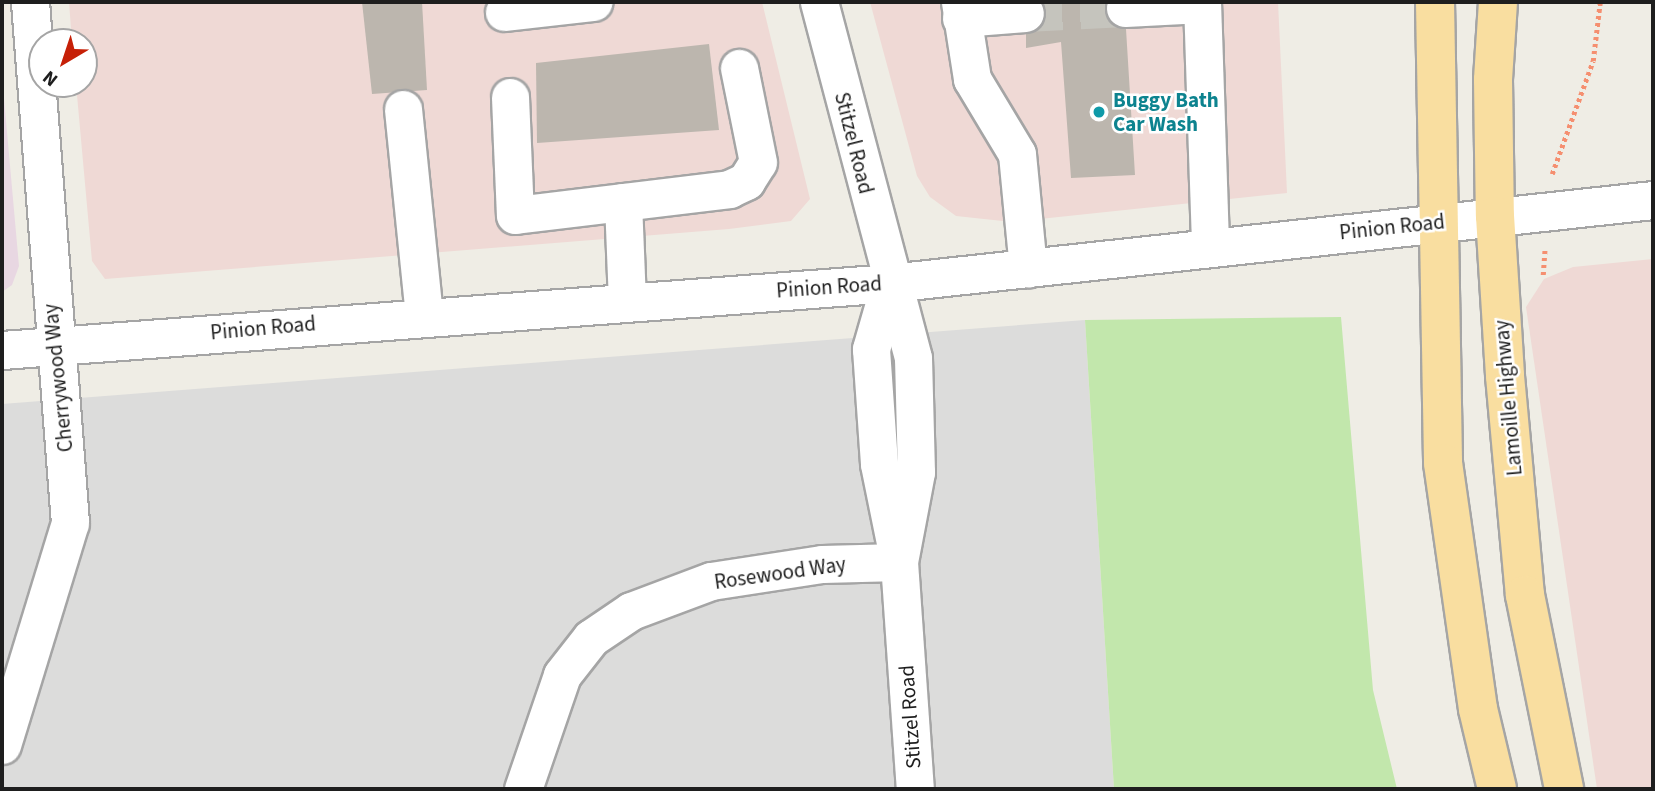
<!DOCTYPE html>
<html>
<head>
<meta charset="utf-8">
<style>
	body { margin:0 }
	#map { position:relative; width:1655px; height:791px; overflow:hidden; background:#efede5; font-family:"Source Sans 3",sans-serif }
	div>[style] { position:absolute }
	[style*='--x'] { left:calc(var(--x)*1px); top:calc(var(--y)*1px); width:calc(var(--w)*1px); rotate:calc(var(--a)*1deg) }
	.residential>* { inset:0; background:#dcdcdb }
	.commercial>* { inset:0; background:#efd9d5 }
	.industrial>* { inset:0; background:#e8d7e2 }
	.grass>* { inset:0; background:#c2e7ac }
	.building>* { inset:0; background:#bcb6ae }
	.minor-tunnel>* { height:37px; margin-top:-18.5px; transform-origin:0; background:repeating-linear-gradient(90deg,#c5c4bd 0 37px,transparent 0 55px) }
	.path>* { height:4.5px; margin-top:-2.25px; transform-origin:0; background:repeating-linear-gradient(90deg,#f58f70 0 3.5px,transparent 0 7px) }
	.roads { filter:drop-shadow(2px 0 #a5a5a5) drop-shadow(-2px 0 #a5a5a5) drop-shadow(0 2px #a5a5a5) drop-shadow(0 -2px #a5a5a5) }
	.minor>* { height:37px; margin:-18.5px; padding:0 18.5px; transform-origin:18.5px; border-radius:18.5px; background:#fff }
	.major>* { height:38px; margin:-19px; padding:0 19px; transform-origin:19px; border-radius:19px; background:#f9dea0 }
	.dots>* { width:19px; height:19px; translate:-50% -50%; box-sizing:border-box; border:4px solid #fff; border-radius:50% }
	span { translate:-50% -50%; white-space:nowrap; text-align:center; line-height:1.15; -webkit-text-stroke:5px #fff; paint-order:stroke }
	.culture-label { font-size:21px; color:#0d838f; font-weight:700 }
	.left { translate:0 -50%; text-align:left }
	.street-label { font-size:21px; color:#1e1e1e }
	.frame { position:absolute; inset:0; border:4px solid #1e1e1e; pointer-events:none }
	.north { position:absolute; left:28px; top:28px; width:70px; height:70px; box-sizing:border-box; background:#fff; border:2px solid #a5a5a5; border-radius:50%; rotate:219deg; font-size:19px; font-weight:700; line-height:28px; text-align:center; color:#1e1e1e }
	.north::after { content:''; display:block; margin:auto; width:24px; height:32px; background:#c62007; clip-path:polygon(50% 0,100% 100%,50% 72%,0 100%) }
</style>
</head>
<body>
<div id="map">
	<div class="residential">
		<i style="clip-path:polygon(1085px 320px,1114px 789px,2px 789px,2px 404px)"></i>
	</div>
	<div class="commercial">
		<i style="clip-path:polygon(69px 2px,762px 2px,810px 199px,791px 221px,729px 229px,105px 279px,92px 261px,76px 84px,84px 84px,84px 42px,72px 42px)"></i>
		<i style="clip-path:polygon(870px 2px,1278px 2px,1287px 193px,1012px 222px,956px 216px,930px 197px,917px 176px)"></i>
		<i style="clip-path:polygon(1653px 259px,1653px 789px,1597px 789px,1526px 307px,1544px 279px,1573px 267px)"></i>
	</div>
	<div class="industrial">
		<i style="clip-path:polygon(2px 76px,19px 266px,12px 285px,2px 292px)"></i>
	</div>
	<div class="grass">
		<i style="clip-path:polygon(1341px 317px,1373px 690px,1397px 789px,1114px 789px,1085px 320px)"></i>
	</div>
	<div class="building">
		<i style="clip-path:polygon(362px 2px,422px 2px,427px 90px,372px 94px)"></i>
		<i style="clip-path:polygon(1043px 2px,1105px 2px,1108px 20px,1126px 29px,1135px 175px,1071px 178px,1061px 42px,1026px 48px,1026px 34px,1044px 21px)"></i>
		<i style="clip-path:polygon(709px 44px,719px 130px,537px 143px,536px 63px)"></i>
	</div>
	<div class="minor-tunnel">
		<i style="--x:1025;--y:13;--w:100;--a:-2.9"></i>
	</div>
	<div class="path">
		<i style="--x:1552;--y:174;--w:120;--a:-70.1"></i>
		<i style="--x:1593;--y:61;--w:59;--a:-83.2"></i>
		<i style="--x:1543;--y:275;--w:27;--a:-86"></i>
	</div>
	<div class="roads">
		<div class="minor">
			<i style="--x:819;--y:2;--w:368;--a:75.2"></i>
			<i style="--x:913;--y:358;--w:114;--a:88.5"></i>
			<i style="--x:916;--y:472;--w:92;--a:100.7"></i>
			<i style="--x:960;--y:2;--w:78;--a:81.1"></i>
			<i style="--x:972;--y:79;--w:87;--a:59"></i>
			<i style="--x:1017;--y:154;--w:115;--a:84.5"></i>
			<i style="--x:1202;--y:2;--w:245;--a:88.1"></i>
			<i style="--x:1125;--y:8;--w:77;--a:-3"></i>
			<i style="--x:504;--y:12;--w:90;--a:-6.4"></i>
			<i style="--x:961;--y:18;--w:64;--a:-4.5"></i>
			<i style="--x:510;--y:97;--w:118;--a:87.6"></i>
			<i style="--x:515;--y:215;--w:216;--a:-6.9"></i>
			<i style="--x:729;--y:189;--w:19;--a:-25"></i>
			<i style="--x:746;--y:181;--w:22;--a:-58"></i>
			<i style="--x:758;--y:162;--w:96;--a:-101.4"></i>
			<i style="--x:403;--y:109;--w:207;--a:84.2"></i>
			<i style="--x:623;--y:202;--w:99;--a:87.7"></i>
			<i style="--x:890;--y:283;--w:69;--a:106.1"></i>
			<i style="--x:871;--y:349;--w:115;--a:86"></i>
			<i style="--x:879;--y:464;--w:100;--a:78.5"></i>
			<i style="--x:899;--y:562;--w:228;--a:86"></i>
			<i style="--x:2;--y:350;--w:891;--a:-4.31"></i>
			<i style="--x:890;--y:283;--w:768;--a:-6.21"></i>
			<i style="--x:2;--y:745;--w:232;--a:-73"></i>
			<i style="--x:70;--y:523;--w:523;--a:-94.39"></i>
			<i style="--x:523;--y:789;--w:120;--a:-71.1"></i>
			<i style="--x:562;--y:675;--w:47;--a:-51.9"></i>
			<i style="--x:591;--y:638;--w:48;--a:-34"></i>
			<i style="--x:631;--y:611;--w:85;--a:-20.6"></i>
			<i style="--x:711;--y:581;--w:112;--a:-8.7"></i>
			<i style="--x:822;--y:564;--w:77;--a:-1.5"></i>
		</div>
		<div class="major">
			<i style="--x:1435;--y:2;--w:461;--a:89"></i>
			<i style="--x:1443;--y:463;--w:248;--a:81.9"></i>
			<i style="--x:1478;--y:709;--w:82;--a:76.6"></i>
			<i style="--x:1498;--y:2;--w:78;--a:93.7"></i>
			<i style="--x:1493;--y:80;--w:136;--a:89.2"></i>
			<i style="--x:1495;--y:216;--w:160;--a:86.4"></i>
			<i style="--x:1505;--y:376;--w:220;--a:84.8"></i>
			<i style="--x:1525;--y:595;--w:198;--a:78.6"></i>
		</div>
	</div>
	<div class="dots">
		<i style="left:1099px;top:112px;background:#0f9aa8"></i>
	</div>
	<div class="culture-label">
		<span class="left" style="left:1113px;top:112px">Buggy Bath<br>Car Wash</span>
	</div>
	<div class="street-label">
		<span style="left:854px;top:143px;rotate:76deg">Stitzel Road</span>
		<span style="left:1392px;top:227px;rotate:-6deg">Pinion Road</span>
		<span style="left:829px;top:287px;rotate:-4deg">Pinion Road</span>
		<span style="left:263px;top:328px;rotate:-5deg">Pinion Road</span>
		<span style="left:58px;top:378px;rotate:-96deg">Cherrywood Way</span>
		<span style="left:1508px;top:398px;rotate:-95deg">Lamoille Highway</span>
		<span style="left:780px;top:573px;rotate:-8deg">Rosewood Way</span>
		<span style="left:910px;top:717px;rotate:-94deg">Stitzel Road</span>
	</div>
	<div class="frame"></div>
	<div class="north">N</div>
</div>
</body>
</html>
